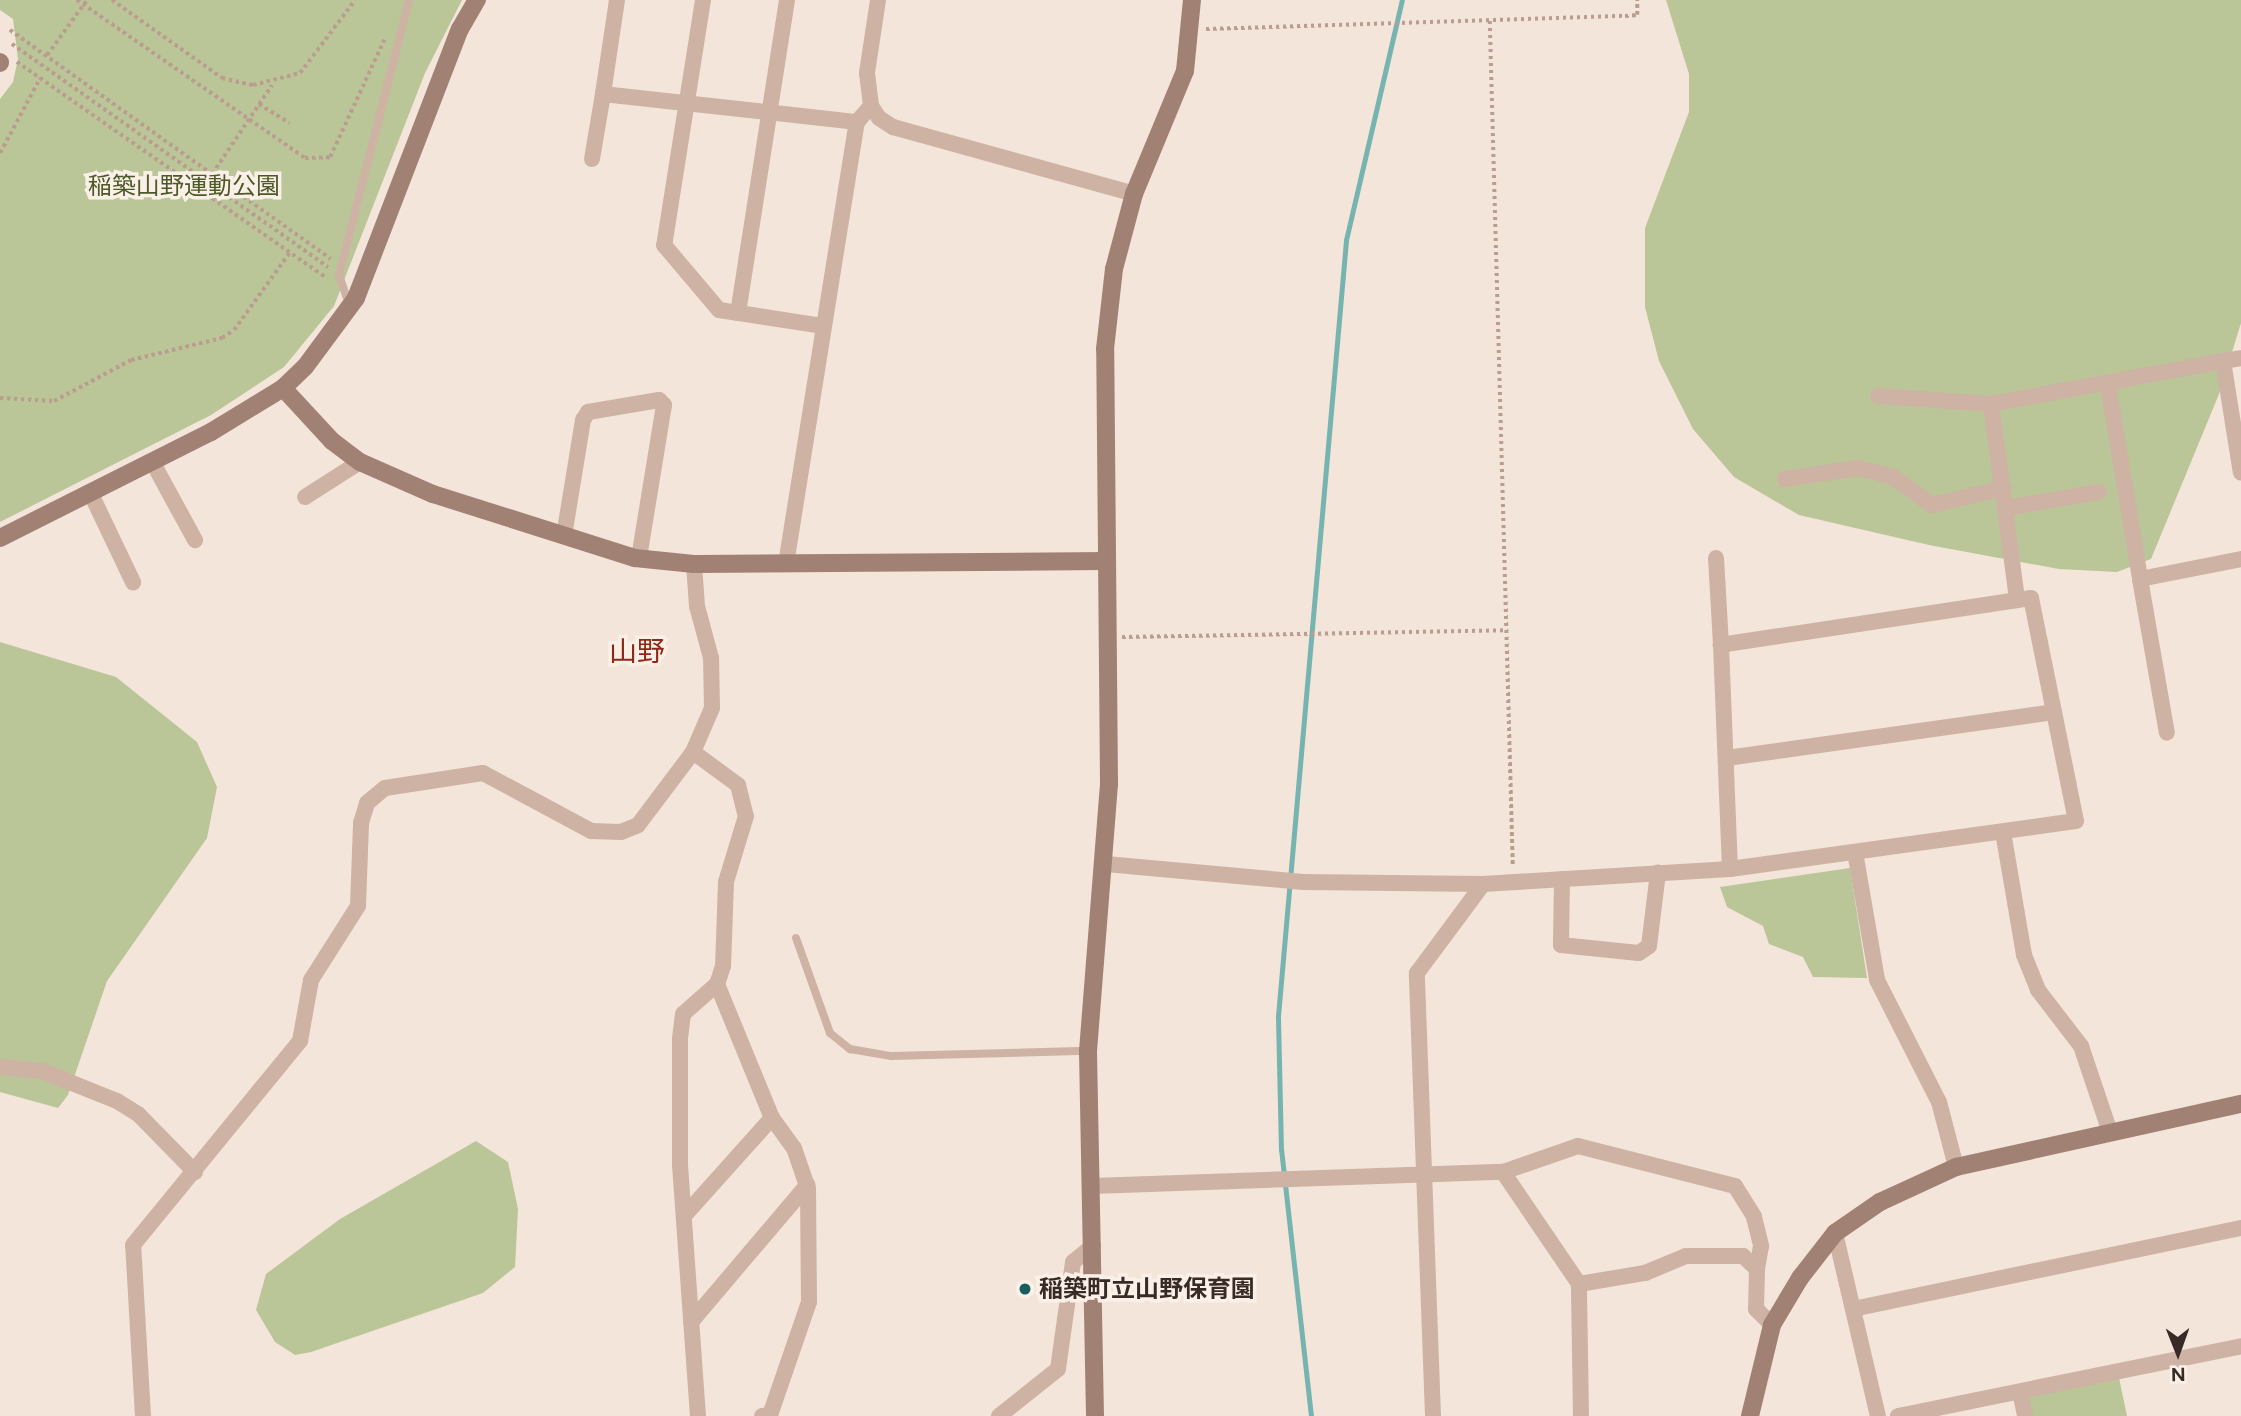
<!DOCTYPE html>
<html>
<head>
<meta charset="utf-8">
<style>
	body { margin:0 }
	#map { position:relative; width:2241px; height:1416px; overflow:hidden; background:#f4e5da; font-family:Figtree,"Noto Sans JP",sans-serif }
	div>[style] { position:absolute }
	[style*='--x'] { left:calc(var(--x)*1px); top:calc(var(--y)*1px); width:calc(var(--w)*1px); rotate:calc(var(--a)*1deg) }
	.green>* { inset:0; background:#bac598 }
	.stream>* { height:5px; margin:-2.5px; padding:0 2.5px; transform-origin:2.5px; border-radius:2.5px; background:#76b4b1 }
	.path>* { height:3.5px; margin-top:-1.75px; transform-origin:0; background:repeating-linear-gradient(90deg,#ba9d8e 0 3.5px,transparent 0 7px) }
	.lane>* { height:8px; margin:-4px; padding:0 4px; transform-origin:4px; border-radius:4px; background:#ceb3a4 }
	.street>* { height:16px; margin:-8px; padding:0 8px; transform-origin:8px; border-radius:8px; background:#ceb3a4 }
	.secondary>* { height:18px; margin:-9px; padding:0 9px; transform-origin:9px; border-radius:9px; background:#a28175 }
	.dots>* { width:19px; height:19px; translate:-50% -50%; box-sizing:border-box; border:4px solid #fbf0e7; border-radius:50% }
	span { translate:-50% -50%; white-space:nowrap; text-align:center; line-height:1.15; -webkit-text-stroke:7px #fbf0e7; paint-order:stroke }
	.park-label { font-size:24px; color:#4c5928 }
	.poi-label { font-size:24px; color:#382b27; font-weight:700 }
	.left { translate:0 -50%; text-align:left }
	.quarter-label { font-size:28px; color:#902817 }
	.north { position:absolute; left:2143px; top:1318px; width:70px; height:70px; -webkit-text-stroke:5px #fbf0e7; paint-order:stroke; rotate:179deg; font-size:19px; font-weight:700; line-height:28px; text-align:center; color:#382b27 }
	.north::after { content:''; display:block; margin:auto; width:24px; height:32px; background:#382b27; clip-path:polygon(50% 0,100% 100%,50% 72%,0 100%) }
</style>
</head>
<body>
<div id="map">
	<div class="green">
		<i style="clip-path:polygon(0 0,462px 0,425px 73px,334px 306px,284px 367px,211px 415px,0 522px,0 99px,13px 82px,18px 59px,13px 19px,0 10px)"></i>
		<i style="clip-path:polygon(1666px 0,2241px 0,2241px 323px,2219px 394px,2151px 559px,2117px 572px,2059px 569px,1929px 545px,1799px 515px,1734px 477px,1693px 429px,1659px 361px,1645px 307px,1645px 228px,1689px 112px,1689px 74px)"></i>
		<i style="clip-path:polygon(0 642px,116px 677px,197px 742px,217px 787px,207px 838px,107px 981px,68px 1095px,58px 1108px,0 1092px)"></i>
		<i style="clip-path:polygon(1850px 868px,1867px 978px,1813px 977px,1803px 957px,1769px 944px,1763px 926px,1727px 907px,1720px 887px)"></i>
		<i style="clip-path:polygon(476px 1141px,508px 1162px,518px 1209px,515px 1267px,483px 1293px,311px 1352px,295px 1355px,275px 1342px,256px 1310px,266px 1274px,340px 1219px)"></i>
		<i style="clip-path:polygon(2119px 1378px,2127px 1416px,2031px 1416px,2026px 1396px)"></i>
	</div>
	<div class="stream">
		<i style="--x:1311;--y:1416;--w:268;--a:-96.4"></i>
		<i style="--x:1281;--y:1150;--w:134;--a:-91.3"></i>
		<i style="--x:1278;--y:1016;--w:779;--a:-84.99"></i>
		<i style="--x:1346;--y:240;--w:246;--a:-76.9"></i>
	</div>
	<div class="path">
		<i style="--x:77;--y:0;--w:277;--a:34.7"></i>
		<i style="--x:305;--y:158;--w:25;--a:-2"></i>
		<i style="--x:330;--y:157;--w:129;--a:-65.2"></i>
		<i style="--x:112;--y:0;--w:135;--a:35.3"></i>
		<i style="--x:222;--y:78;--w:32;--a:13"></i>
		<i style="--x:253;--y:85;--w:49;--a:-14.3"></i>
		<i style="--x:300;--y:73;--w:91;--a:-53"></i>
		<i style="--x:1490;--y:21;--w:845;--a:88.44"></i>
		<i style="--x:1206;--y:29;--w:419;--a:-1.8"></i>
		<i style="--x:1625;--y:16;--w:12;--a:-5"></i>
		<i style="--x:1637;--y:15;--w:15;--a:-90"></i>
		<i style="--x:10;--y:30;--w:394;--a:35.5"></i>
		<i style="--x:12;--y:44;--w:387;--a:35.2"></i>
		<i style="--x:47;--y:55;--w:68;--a:-54"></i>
		<i style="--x:17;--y:62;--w:378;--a:34.9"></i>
		<i style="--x:259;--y:104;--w:36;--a:32"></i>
		<i style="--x:0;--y:153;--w:85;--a:-61.9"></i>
		<i style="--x:212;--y:174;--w:107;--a:-56"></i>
		<i style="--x:0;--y:398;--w:54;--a:3.2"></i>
		<i style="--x:54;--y:401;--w:87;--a:-28"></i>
		<i style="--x:131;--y:360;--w:94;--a:-13.6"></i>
		<i style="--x:222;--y:338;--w:14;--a:-34"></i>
		<i style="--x:234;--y:330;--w:96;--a:-54.3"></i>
		<i style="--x:1122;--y:637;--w:385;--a:-1"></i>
	</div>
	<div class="lane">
		<i style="--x:350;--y:307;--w:34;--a:-109"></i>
		<i style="--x:339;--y:275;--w:284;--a:-75.7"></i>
		<i style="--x:796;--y:938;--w:101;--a:70.3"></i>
		<i style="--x:830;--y:1033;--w:26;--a:39"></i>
		<i style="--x:850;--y:1049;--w:42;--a:9.7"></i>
		<i style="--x:891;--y:1056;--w:197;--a:-1.5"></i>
	</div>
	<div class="street">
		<i style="--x:617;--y:0;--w:95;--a:98.5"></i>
		<i style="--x:603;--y:94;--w:256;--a:6.3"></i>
		<i style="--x:703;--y:0;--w:248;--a:99"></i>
		<i style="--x:664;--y:245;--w:85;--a:49.8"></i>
		<i style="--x:719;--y:310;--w:106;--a:8.7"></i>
		<i style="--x:878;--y:0;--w:74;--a:98.6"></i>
		<i style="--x:867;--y:73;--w:33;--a:83"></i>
		<i style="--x:871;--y:106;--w:14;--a:56"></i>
		<i style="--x:879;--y:118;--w:17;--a:33"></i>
		<i style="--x:893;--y:127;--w:250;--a:15.5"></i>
		<i style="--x:592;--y:159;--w:66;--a:-80.4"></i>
		<i style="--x:738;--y:313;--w:317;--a:-81.1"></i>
		<i style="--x:2223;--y:361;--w:18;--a:-9"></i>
		<i style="--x:2108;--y:385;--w:197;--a:80.6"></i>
		<i style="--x:2140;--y:579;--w:103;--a:-11.2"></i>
		<i style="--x:1878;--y:396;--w:113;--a:4"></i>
		<i style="--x:153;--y:463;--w:88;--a:61.4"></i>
		<i style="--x:1785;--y:479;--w:74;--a:-8.6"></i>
		<i style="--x:1858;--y:468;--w:36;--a:14"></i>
		<i style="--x:1893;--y:477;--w:48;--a:35.7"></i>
		<i style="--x:1932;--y:505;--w:74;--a:-13.3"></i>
		<i style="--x:91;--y:494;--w:98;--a:64.5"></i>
		<i style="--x:305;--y:497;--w:65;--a:-32.5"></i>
		<i style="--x:2006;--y:508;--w:94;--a:-9.8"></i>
		<i style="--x:564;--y:536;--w:118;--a:-80.7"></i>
		<i style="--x:583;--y:420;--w:9;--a:-58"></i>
		<i style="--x:588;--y:412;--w:72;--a:-9.6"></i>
		<i style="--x:659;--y:400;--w:7;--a:45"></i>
		<i style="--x:664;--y:405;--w:155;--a:99.3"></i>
		<i style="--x:1716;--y:558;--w:87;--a:86.7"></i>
		<i style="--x:786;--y:564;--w:448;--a:-80.9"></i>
		<i style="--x:857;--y:122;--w:21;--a:-49"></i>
		<i style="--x:2140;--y:579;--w:156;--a:80.1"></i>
		<i style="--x:2017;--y:599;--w:197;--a:-97.6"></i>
		<i style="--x:1991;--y:404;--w:236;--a:-10.5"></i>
		<i style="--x:2223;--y:361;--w:113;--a:80.9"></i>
		<i style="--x:693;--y:752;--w:56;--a:36.3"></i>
		<i style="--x:738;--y:785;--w:32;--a:76"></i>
		<i style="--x:746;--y:816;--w:69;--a:106.9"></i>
		<i style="--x:726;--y:882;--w:84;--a:92"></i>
		<i style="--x:723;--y:966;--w:19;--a:108"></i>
		<i style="--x:717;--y:984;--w:45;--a:138.6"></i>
		<i style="--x:683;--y:1014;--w:26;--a:97"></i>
		<i style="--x:680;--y:1040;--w:125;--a:90"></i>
		<i style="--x:680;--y:1165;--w:252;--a:85.9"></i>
		<i style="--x:1727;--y:758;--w:330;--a:-8"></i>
		<i style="--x:2003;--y:832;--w:125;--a:80.3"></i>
		<i style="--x:2024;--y:955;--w:38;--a:68"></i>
		<i style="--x:2038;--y:990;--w:71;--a:52.5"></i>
		<i style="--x:2081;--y:1046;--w:88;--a:71.4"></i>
		<i style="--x:1855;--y:852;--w:130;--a:80.2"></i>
		<i style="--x:1877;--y:980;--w:137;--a:63.1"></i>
		<i style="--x:1939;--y:1102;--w:67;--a:75.3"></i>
		<i style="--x:1106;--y:864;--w:198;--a:5.2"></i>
		<i style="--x:1303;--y:882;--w:180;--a:0.6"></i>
		<i style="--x:1562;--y:879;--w:66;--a:90.9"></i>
		<i style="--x:1561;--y:945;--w:78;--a:5.9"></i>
		<i style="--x:1639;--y:953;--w:12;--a:-35"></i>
		<i style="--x:1649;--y:946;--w:74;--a:-83"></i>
		<i style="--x:717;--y:984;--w:145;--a:67.7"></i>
		<i style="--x:772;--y:1118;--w:37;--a:54"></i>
		<i style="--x:794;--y:1148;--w:43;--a:71.1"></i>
		<i style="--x:808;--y:1189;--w:113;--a:89.5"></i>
		<i style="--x:809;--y:1302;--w:120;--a:109"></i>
		<i style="--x:770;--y:1415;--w:8;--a:173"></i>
		<i style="--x:0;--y:1067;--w:42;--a:5.4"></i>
		<i style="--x:42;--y:1071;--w:81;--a:21.8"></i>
		<i style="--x:117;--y:1101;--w:26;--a:32"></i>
		<i style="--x:139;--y:1115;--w:80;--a:45.5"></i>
		<i style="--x:1503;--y:1172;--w:135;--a:55.8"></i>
		<i style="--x:1092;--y:1186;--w:411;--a:-2"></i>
		<i style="--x:1503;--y:1172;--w:79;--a:-19.1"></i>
		<i style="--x:1578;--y:1146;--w:162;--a:14.3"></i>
		<i style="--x:1735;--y:1186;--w:36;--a:58"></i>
		<i style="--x:1754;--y:1217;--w:30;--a:76"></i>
		<i style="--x:1761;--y:1246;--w:23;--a:100"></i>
		<i style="--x:684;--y:1216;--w:132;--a:-48.1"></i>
		<i style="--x:1835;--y:1233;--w:188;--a:76.8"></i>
		<i style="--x:1853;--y:1309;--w:396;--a:-11.8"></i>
		<i style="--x:691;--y:1322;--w:180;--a:-49.7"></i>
		<i style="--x:2020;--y:1392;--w:25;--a:78"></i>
		<i style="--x:143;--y:1416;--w:171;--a:-93.3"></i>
		<i style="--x:133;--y:1245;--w:264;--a:-50.7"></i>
		<i style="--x:300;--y:1041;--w:62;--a:-79.8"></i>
		<i style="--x:311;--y:980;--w:88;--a:-57.6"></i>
		<i style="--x:358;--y:906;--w:83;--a:-87.9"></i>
		<i style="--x:361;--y:823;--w:21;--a:-73"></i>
		<i style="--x:367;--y:803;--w:23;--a:-40"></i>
		<i style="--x:385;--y:788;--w:99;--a:-8.7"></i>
		<i style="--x:483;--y:773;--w:123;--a:28.2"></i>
		<i style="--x:591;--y:831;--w:30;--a:2"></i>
		<i style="--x:621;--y:832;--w:18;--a:-22"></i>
		<i style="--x:638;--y:825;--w:91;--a:-53"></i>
		<i style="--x:693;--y:752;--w:48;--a:-66.6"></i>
		<i style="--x:712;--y:708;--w:50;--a:-91.1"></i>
		<i style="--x:711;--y:658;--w:54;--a:-105.1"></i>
		<i style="--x:697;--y:606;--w:42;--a:-94.1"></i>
		<i style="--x:999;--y:1416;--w:75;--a:-38.5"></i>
		<i style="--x:1058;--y:1369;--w:108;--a:-82"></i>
		<i style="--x:1073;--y:1262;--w:26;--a:-39"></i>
		<i style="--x:1433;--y:1416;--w:443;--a:-92.1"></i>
		<i style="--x:1417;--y:973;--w:111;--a:-53.4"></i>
		<i style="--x:1483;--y:884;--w:247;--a:-3.5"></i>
		<i style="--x:1730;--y:869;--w:349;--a:-7.9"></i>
		<i style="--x:2076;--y:821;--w:227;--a:-101.4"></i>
		<i style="--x:2031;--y:598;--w:314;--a:171.4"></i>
		<i style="--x:1721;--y:645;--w:224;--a:87.7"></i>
		<i style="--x:1581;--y:1416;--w:132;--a:-90.9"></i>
		<i style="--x:1579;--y:1284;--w:67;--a:-9.5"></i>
		<i style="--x:1645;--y:1273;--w:44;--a:-22.5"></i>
		<i style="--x:1686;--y:1256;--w:57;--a:0"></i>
		<i style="--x:1743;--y:1256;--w:19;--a:43"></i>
		<i style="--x:1757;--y:1269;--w:40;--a:91.4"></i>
		<i style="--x:1756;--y:1309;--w:23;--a:45"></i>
		<i style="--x:1898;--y:1416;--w:350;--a:-11.5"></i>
	</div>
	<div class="secondary">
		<i style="--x:0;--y:62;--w:1;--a:90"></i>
		<i style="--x:283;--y:388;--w:72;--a:47.2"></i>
		<i style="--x:332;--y:441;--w:35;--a:37"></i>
		<i style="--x:360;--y:462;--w:80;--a:23.7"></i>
		<i style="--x:433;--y:494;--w:212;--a:17.6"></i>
		<i style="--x:635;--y:558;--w:59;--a:5.8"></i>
		<i style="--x:694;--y:564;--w:413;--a:-0.4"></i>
		<i style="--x:0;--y:538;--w:236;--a:-26.7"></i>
		<i style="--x:211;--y:432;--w:84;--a:-31.4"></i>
		<i style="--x:283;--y:388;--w:30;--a:-44"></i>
		<i style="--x:305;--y:367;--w:86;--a:-53.5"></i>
		<i style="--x:356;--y:298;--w:288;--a:-68.9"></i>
		<i style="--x:460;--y:29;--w:34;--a:-60"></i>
		<i style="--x:1095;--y:1416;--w:365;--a:-91.1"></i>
		<i style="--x:1088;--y:1051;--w:268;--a:-85.5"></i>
		<i style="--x:1109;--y:784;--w:435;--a:-90.5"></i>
		<i style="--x:1105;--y:349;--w:81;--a:-83.6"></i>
		<i style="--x:1114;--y:269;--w:78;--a:-75.1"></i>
		<i style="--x:1134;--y:194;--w:133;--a:-67.5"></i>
		<i style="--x:1185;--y:71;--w:71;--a:-84.4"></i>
		<i style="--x:1750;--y:1416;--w:94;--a:-76.4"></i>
		<i style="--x:1772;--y:1325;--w:55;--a:-59.2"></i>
		<i style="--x:1800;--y:1278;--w:57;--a:-52.1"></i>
		<i style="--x:1835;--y:1233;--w:55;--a:-34.6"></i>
		<i style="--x:1880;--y:1202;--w:84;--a:-24.7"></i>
		<i style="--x:1956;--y:1167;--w:292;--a:-12.5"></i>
	</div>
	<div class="dots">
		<i style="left:1025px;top:1289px;background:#185e5c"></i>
	</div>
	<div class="park-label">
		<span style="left:184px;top:186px">稲築山野運動公園</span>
	</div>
	<div class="poi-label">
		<span class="left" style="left:1039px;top:1289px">稲築町立山野保育園</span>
	</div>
	<div class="quarter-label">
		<span style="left:637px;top:651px">山野</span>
	</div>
	<div class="north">N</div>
</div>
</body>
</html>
